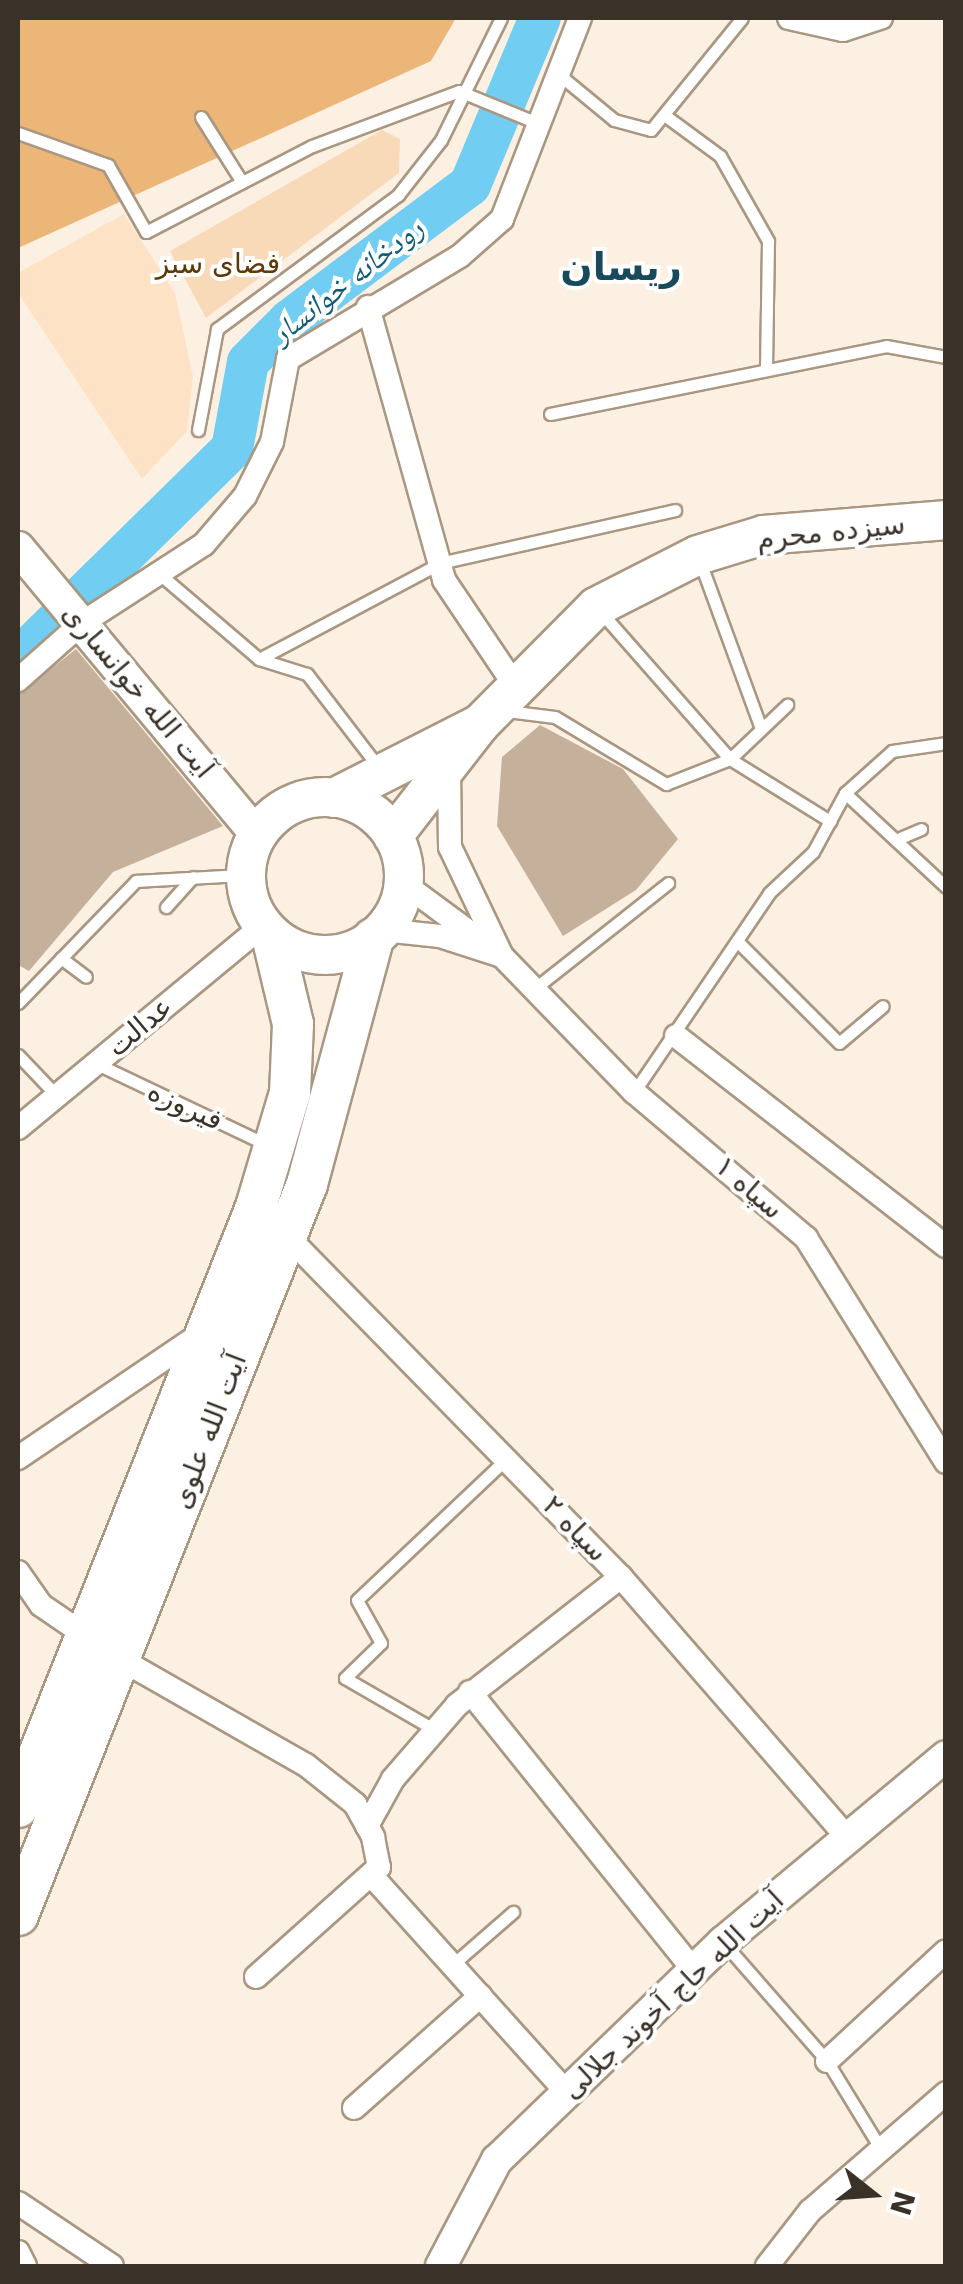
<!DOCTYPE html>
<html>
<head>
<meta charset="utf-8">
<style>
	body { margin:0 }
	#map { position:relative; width:963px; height:2284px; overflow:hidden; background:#fcf0e2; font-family:"DejaVu Sans","Noto Naskh Arabic",sans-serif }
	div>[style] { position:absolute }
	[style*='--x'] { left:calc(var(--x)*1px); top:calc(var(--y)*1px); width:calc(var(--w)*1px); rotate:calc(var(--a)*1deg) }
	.built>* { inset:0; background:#fde2c5 }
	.green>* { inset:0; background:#f9dab8 }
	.forest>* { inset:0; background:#ecb678 }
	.river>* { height:42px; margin:-21px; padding:0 21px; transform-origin:21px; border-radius:21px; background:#71cdf1 }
	.building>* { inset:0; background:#c5b19b }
	.roads { filter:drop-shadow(2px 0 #aa9781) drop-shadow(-2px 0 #aa9781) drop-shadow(0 2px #aa9781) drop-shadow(0 -2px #aa9781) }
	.service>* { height:11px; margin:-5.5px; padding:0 5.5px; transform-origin:5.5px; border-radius:5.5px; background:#fff }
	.minor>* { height:22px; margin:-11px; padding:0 11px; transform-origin:11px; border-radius:11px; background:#fff }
	.tertiary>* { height:30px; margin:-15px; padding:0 15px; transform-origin:15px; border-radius:15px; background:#fff }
	.secondary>* { height:32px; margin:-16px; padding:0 16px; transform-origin:16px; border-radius:16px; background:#fff }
	.primary>* { height:38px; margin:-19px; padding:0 19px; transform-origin:19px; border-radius:19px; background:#fff }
	.primary>.ring { margin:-19px; padding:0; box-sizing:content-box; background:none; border:38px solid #fff; border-radius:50% }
	.trunk>* { height:40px; margin:-20px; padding:0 20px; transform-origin:20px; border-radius:20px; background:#fff }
	span { translate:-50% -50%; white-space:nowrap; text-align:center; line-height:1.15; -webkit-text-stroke:8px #fff; paint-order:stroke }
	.park-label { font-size:28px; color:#5c3905 }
	.street-label { font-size:28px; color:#3a3229 }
	.water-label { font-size:30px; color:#115c74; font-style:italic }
	.district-label { font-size:38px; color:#194a5c; font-weight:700 }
	.frame { position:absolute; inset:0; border:20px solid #3a3229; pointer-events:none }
	.north { position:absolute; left:823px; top:2144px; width:100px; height:100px; -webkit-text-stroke:8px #fff; paint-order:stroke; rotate:107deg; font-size:28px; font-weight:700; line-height:40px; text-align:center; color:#3a3229 }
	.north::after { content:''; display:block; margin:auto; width:35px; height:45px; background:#3a3229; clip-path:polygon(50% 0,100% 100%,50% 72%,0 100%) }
</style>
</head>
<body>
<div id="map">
	<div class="built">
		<i style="clip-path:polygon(124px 214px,175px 293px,193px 377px,187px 431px,142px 479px,18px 293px,18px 273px)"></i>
	</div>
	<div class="green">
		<i style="clip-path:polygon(382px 130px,400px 139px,399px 173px,206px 318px,170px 251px)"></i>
	</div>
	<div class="forest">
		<i style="clip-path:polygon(18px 18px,456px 18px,431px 61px,18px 248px)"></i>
	</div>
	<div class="river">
		<i style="--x:18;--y:659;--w:300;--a:-44.5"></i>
		<i style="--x:232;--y:449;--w:88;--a:-79.6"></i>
		<i style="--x:248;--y:362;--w:59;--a:-45"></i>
		<i style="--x:290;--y:320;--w:225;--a:-36.9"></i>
		<i style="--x:470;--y:185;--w:181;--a:-67.3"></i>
	</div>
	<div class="building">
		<i style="clip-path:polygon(76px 649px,223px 826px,113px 872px,29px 971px,18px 965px,18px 695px)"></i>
		<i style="clip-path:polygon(540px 725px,623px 769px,678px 839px,636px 890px,563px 936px,497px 826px,502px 757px)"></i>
	</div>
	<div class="roads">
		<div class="service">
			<i style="--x:557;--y:73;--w:74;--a:39.5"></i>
			<i style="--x:614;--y:120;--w:38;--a:15"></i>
			<i style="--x:651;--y:130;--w:144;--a:-50.9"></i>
			<i style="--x:201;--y:117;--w:77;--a:57.8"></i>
			<i style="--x:667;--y:117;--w:66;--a:36.3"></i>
			<i style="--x:720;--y:156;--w:98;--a:60.5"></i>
			<i style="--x:768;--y:241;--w:124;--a:90.9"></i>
			<i style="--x:18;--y:133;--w:96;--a:19.6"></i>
			<i style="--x:108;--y:165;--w:77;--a:60.4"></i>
			<i style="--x:146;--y:232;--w:187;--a:-27.4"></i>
			<i style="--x:312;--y:146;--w:157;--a:-20.5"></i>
			<i style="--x:459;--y:91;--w:87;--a:22.2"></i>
			<i style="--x:550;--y:414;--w:343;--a:-11.4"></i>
			<i style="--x:886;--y:346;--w:61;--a:10.4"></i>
			<i style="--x:198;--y:430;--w:103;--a:-79.3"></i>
			<i style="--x:217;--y:329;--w:225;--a:-36.5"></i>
			<i style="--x:398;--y:195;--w:70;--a:-52"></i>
			<i style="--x:441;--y:140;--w:136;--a:-63.8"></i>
			<i style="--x:699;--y:559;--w:180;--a:69.9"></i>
			<i style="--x:163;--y:577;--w:126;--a:40.5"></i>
			<i style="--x:259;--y:659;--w:50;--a:17.4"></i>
			<i style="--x:307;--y:674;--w:118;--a:52.5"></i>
			<i style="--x:599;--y:610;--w:198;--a:48.7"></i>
			<i style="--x:730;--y:759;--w:118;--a:31.8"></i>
			<i style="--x:259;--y:659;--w:205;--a:-27.9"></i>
			<i style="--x:440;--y:563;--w:241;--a:-12.7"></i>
			<i style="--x:507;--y:711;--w:48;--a:7.1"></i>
			<i style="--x:555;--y:717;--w:130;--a:31.1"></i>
			<i style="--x:666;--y:784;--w:69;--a:-21.3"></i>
			<i style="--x:730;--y:759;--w:79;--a:-43.5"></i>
			<i style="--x:845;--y:793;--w:138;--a:42.9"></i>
			<i style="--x:900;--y:838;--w:23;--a:-23"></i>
			<i style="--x:166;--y:907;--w:40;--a:-48"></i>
			<i style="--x:739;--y:943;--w:141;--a:45"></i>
			<i style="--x:839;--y:1043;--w:57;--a:-40.1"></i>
			<i style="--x:61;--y:958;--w:31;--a:37"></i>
			<i style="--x:534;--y:989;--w:171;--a:-38.3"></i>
			<i style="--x:18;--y:1003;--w:170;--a:-46"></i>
			<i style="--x:136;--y:881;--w:109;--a:-3.2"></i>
			<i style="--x:18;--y:1055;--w:57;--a:46.4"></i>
			<i style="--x:95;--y:1063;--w:191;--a:25.4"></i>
			<i style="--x:634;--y:1092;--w:240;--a:-55.8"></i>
			<i style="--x:769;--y:893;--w:60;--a:-43"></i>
			<i style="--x:813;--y:852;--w:67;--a:-61.5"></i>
			<i style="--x:845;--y:793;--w:63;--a:-41.8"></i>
			<i style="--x:892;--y:751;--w:55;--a:-8.4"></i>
			<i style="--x:435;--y:1730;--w:104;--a:-150"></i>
			<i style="--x:345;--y:1678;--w:50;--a:-44.2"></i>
			<i style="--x:381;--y:1643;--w:49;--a:-119.2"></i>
			<i style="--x:357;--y:1600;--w:207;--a:-43.4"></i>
			<i style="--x:723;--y:1942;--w:158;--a:48.8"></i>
			<i style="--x:827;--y:2061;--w:103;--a:58.5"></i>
			<i style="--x:452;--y:1965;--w:81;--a:-41"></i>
		</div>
		<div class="minor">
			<i style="--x:789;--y:18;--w:55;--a:12.5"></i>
			<i style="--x:843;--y:30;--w:40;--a:-18"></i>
			<i style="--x:368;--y:307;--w:283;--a:74.4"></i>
			<i style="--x:444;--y:580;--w:125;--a:56.1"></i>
			<i style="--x:18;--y:680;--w:86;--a:-41.7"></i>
			<i style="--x:82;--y:623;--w:145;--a:-32.9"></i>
			<i style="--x:204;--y:544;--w:63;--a:-49.5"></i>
			<i style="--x:245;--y:496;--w:60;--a:-63.4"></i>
			<i style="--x:272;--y:442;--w:85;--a:-79.1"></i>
			<i style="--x:288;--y:359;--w:200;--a:-30.9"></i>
			<i style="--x:460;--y:256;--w:56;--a:-41.4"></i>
			<i style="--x:502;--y:219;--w:216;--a:-68.8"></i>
			<i style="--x:449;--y:766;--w:81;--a:89.3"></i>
			<i style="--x:450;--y:847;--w:121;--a:64.5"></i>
			<i style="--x:502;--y:956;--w:190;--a:45.9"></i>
			<i style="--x:634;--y:1092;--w:226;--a:40.3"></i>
			<i style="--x:806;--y:1238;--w:264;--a:58"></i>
			<i style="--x:383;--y:930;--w:57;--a:6"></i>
			<i style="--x:440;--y:936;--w:65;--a:17.9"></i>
			<i style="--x:502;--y:956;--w:123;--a:-143.6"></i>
			<i style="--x:676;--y:1036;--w:342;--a:37.9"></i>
			<i style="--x:18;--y:1128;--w:317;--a:-39.6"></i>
			<i style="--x:286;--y:1235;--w:479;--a:45.6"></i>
			<i style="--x:621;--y:1577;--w:344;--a:49"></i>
			<i style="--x:18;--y:1458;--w:226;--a:-34.2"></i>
			<i style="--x:18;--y:1572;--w:40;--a:55.1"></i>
			<i style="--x:41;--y:1605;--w:53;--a:34.3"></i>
			<i style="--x:120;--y:1659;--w:214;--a:29.7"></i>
			<i style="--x:306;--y:1765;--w:63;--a:38.5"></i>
			<i style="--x:355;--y:1804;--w:38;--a:61"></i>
			<i style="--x:373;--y:1837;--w:31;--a:79"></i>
			<i style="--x:379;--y:1867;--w:165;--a:138.2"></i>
			<i style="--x:470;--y:1692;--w:358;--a:51.2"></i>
			<i style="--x:367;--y:1826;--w:54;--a:-61"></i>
			<i style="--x:393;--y:1779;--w:98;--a:-49.1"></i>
			<i style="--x:457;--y:1705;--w:208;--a:-38"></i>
			<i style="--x:371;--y:1875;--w:293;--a:48"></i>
			<i style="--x:827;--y:2061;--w:162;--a:-42.7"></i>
			<i style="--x:354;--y:2108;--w:169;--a:-41.6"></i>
			<i style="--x:18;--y:2203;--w:113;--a:33.8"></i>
			<i style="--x:18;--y:2252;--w:16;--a:63"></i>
			<i style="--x:767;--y:2266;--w:70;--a:-52"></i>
			<i style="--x:810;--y:2211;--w:180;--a:-40.9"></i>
		</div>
		<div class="tertiary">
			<i style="--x:441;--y:2266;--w:120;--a:-62.2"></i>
			<i style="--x:497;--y:2160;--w:314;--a:-44"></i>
			<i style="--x:723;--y:1942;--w:290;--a:-39.8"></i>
		</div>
		<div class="secondary">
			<i style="--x:18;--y:548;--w:373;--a:50.2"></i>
		</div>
		<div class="primary">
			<i style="--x:480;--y:724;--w:165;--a:-45.2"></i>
			<i style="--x:596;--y:607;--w:114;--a:-27"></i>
			<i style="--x:698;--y:555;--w:69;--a:-16.9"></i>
			<i style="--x:764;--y:535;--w:183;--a:-4.7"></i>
			<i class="ring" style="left:246px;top:797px;width:120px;height:120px"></i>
			<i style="--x:334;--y:798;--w:164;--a:-26.9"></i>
			<i style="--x:480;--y:724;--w:142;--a:127.8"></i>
		</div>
		<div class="trunk">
			<i style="--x:18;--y:1807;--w:645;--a:-68.36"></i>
			<i style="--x:256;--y:1207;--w:119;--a:-73.4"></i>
			<i style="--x:290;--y:1093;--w:69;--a:-87.5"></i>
			<i style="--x:293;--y:1024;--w:90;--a:-103.4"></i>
			<i style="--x:18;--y:1915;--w:786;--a:-68.43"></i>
			<i style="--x:307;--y:1184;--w:254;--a:-74.9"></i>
		</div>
	</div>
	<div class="park-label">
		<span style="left:218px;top:264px">فضای سبز</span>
	</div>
	<div class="street-label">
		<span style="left:831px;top:532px;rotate:-6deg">سیزده محرم</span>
		<span style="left:138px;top:691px;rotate:50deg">آیت الله خوانساری</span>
		<span style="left:140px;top:1027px;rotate:-40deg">عدالت</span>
		<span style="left:185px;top:1106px;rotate:25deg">فیروزه</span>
		<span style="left:749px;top:1188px;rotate:41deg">سپاه ۱</span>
		<span style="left:209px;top:1431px;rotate:-69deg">آیت الله علوی</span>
		<span style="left:575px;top:1529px;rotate:46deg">سپاه ۲</span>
		<span style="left:673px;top:1995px;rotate:-43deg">آیت الله حاج آخوند جلالی</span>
	</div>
	<div class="water-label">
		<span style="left:347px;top:281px;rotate:-38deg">رودخانه خوانسار</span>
	</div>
	<div class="district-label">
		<span style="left:621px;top:268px">ریسان</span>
	</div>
	<div class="frame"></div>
	<div class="north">N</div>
</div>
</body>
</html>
